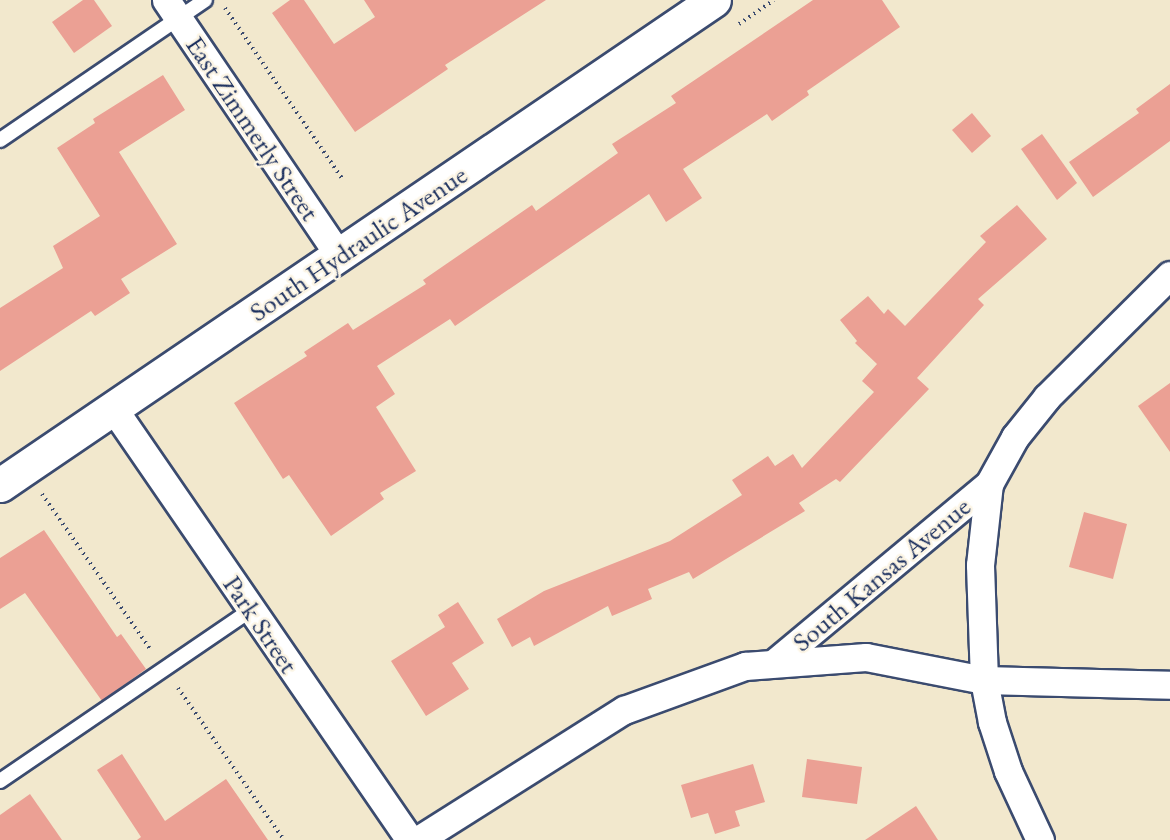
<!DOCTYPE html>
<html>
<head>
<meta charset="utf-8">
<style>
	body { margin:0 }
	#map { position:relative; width:1170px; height:840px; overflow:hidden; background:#f2e8cd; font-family:"EB Garamond",serif }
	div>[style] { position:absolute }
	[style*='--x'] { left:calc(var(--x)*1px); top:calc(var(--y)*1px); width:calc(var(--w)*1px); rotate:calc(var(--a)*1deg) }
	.building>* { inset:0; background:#eba094 }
	.path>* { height:4px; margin-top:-2px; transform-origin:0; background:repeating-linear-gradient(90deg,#3b4b6f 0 1.5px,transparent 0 6px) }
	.roads { filter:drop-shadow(2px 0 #3b4b6f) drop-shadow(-2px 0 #3b4b6f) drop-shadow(0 2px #3b4b6f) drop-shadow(0 -2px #3b4b6f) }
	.service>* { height:14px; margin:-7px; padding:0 7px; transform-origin:7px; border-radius:7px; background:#fff }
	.minor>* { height:27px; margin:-13.5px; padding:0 13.5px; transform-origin:13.5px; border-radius:13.5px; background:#fff }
	.tertiary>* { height:33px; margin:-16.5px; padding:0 16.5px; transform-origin:16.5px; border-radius:16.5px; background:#fff }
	span { translate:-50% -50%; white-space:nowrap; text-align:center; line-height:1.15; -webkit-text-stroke:5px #fcf5e5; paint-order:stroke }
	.street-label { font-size:27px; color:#1b2f5e }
</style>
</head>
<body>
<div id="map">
	<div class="building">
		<i style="clip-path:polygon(83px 0,94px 0,112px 26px,74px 53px,52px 22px)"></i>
		<i style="clip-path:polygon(290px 0,304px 0,334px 44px,375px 17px,364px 0,546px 0,445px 65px,448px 69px,355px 132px,272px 13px)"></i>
		<i style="clip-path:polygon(813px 0,882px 0,900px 27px,807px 91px,809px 95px,772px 121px,767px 114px,683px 169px,702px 198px,666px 222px,649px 194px,455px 326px,450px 319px,377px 366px,395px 394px,376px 407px,416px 471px,380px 493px,384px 499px,331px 536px,289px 475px,283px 479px,234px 403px,307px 356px,304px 352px,348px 323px,353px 330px,426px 284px,423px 280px,532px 205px,536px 211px,618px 153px,612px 144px,676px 103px,671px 96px)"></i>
		<i style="clip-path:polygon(163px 75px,185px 110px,119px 152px,177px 244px,121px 279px,130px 293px,95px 316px,91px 311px,0 371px,0 308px,63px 268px,53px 246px,100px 216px,57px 148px,95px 123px,93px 119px)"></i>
		<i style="clip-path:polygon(1170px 84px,1170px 141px,1093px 197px,1069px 162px,1139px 113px,1136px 109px)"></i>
		<i style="clip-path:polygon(972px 113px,991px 136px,972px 153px,952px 130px)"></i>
		<i style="clip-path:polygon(1042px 134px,1077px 183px,1057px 200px,1021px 149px)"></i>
		<i style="clip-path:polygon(1017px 205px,1047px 239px,978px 299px,984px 305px,917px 378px,929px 389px,840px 482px,836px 479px,799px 503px,805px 511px,693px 579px,689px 572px,648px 589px,652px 599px,612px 616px,608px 606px,534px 646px,530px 637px,512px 647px,497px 619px,544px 591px,670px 541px,742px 495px,732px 480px,768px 456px,775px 466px,793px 454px,802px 468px,874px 392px,862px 381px,877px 364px,855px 343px,857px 341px,840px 320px,868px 296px,884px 314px,888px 309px,905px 326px,986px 242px,980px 236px)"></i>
		<i style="clip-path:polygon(1170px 383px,1170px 452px,1138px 406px)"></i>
		<i style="clip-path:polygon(1084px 512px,1127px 524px,1113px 579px,1069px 567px)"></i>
		<i style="clip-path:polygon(44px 530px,117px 637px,121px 634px,146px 669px,102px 701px,25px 593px,0 609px,0 558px)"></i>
		<i style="clip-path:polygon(458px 602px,484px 643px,452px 663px,469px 689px,426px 716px,391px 661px,445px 627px,438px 615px)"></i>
		<i style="clip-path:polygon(122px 754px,165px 821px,226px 779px,268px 840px,137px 840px,141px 837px,97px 770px)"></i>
		<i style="clip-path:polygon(807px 759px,862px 767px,857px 804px,802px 797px)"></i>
		<i style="clip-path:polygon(753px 764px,765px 802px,735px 811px,740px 826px,715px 834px,708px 813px,691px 818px,681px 785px)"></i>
		<i style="clip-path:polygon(30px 794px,62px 840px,0 840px,0 815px)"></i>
		<i style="clip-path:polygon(916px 806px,938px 840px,865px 840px)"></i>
	</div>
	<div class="path">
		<i style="--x:225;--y:8;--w:209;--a:55.5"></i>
		<i style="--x:739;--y:24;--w:42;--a:-34.4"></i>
		<i style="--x:42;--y:494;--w:190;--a:55.1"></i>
		<i style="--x:178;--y:688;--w:185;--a:55.1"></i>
	</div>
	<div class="roads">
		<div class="service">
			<i style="--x:0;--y:140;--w:248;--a:-34.3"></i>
			<i style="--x:0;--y:781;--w:304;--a:-34.3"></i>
		</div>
		<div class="minor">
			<i style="--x:166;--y:0;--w:309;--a:55.9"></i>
			<i style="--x:113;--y:408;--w:524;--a:55.49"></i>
			<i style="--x:774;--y:663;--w:280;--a:-39.8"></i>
			<i style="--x:418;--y:840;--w:244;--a:-32.3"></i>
			<i style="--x:624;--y:710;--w:129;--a:-20"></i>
			<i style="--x:745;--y:666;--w:121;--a:-4.3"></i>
			<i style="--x:866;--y:657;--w:120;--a:11"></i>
			<i style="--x:984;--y:680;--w:186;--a:1.5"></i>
			<i style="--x:1040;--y:840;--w:76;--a:-114.9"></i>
			<i style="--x:1008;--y:771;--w:52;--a:-108.1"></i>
			<i style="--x:992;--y:722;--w:43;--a:-100.8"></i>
			<i style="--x:984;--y:680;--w:115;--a:-92"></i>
			<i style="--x:980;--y:565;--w:81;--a:-83.7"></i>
			<i style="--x:989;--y:484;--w:54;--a:-61"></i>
			<i style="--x:1015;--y:437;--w:51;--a:-51.3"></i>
			<i style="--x:1047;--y:397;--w:173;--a:-44.8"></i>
		</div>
		<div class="tertiary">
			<i style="--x:0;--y:485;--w:863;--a:-34.19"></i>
		</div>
	</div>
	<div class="street-label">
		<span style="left:253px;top:128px;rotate:56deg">East Zimmerly Street</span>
		<span style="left:358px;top:243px;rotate:-34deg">South Hydraulic Avenue</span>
		<span style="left:881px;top:574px;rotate:-40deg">South Kansas Avenue</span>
		<span style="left:261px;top:624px;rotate:56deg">Park Street</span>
	</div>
</div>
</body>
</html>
